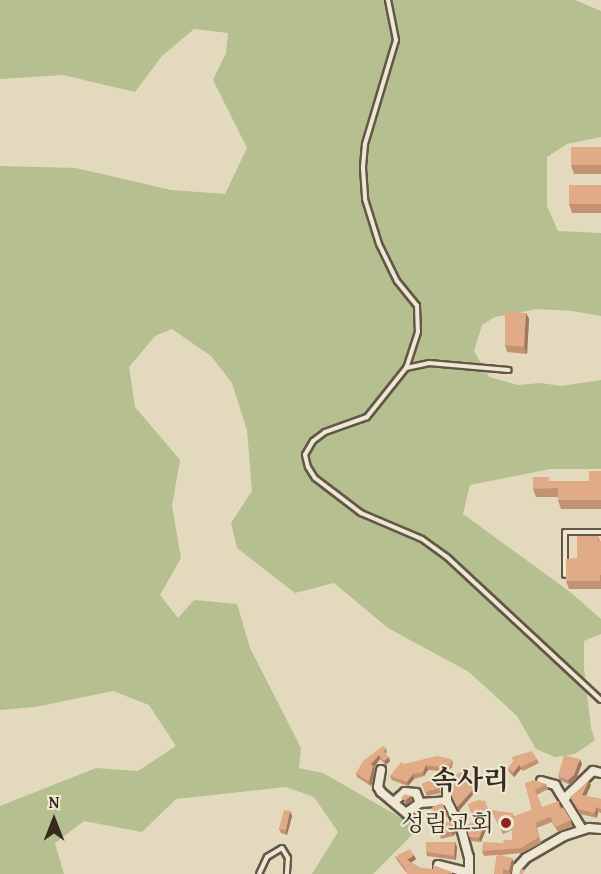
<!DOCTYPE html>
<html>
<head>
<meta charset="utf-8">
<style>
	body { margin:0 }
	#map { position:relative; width:601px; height:874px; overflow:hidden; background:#e3dabd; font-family:"Gentium Book Plus","Noto Serif KR",serif }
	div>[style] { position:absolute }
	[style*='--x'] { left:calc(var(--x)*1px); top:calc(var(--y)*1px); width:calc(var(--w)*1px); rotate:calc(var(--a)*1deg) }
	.green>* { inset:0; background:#b5bf90 }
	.roads { filter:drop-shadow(2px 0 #635746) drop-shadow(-2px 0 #635746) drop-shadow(0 2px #635746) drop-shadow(0 -2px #635746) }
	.service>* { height:4px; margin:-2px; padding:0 2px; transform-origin:2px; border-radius:2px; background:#ede7d4 }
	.minor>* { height:8px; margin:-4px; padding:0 4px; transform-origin:4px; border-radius:4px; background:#ede7d4 }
	.wall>* { inset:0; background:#c19373 }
	.shaded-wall>* { inset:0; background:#9d785e }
	.building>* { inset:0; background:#e0ab86 }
	.dots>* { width:16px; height:16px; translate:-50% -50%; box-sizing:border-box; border:3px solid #ede7d4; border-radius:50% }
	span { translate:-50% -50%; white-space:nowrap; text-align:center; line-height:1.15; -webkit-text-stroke:4.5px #ede7d4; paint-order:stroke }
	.poi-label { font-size:24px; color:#382b1e }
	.right { translate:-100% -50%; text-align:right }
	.quarter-label { font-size:27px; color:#382b1e; font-weight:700 }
	.north { position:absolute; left:24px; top:790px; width:60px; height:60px; -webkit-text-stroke:4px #ede7d4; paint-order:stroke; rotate:0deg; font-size:16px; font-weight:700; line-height:24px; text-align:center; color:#382b1e }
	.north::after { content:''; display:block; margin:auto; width:21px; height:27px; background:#382b1e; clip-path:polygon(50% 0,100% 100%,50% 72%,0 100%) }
</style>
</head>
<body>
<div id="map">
	<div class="green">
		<i style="clip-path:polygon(0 0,575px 0,601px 11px,601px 137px,567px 144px,547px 157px,547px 206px,558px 231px,601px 233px,601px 316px,572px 311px,537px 309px,495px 317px,482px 325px,474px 351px,489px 377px,518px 385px,541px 383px,561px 386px,601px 380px,601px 469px,550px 469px,470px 485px,463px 514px,570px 592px,601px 619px,601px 634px,584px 641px,584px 668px,591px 728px,595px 740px,575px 754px,555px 757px,536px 749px,517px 716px,469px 672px,388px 628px,334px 583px,295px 593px,237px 548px,231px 523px,252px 491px,247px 430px,232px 383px,211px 356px,172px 329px,155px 336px,129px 367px,135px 407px,180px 460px,172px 506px,181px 558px,160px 595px,178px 618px,194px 600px,237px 604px,250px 648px,301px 748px,299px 768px,323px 773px,419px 828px,373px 874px,312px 874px,338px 832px,314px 797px,286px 787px,176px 799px,142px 832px,84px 821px,55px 843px,64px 874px,0 874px,0 806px,96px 768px,138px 771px,176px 746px,149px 705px,113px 691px,35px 707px,0 710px,0 166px,76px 168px,171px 190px,225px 194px,247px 148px,213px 80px,226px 53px,228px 33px,194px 29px,162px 56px,135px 92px,63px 75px,0 79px)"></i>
	</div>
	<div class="roads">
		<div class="service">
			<i style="--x:388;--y:0;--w:41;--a:78.7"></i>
			<i style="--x:396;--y:40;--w:109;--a:106.6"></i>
			<i style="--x:365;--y:144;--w:24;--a:95"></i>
			<i style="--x:363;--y:168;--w:31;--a:86"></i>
			<i style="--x:365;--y:199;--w:47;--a:72.7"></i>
			<i style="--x:379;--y:244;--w:41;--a:64.1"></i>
			<i style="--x:397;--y:281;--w:32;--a:51"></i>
			<i style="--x:417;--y:306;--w:26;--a:88"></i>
			<i style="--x:418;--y:332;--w:38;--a:108"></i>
			<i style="--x:406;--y:368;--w:24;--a:-12"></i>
			<i style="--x:429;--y:363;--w:80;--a:5"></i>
			<i style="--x:406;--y:368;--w:63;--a:128.5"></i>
			<i style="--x:367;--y:417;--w:45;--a:160.3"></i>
			<i style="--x:325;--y:432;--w:15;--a:143"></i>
			<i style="--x:313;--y:441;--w:16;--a:120"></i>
			<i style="--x:305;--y:455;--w:12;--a:76"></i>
			<i style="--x:308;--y:467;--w:13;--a:58"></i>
			<i style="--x:315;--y:478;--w:58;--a:37.3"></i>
			<i style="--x:361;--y:513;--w:66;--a:23.1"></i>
			<i style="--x:422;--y:539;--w:31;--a:36"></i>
			<i style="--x:447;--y:557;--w:210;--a:42.9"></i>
			<i style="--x:565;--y:575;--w:43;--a:-90"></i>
			<i style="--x:565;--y:532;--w:36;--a:0"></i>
			<i style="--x:259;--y:874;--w:19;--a:-65"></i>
			<i style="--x:267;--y:857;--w:17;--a:-31"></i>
			<i style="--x:282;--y:848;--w:12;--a:59"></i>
			<i style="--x:288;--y:858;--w:16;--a:94"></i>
		</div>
		<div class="minor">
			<i style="--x:381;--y:770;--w:17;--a:100"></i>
			<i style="--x:378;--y:787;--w:6;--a:59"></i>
			<i style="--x:381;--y:792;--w:33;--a:40"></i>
			<i style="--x:406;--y:813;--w:17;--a:-36"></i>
			<i style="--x:420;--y:803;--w:27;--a:-4"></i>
			<i style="--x:447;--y:801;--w:30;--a:63"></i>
			<i style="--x:461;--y:828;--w:30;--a:75"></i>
			<i style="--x:469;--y:857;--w:17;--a:90"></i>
			<i style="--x:541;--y:781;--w:15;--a:16"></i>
			<i style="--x:555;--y:785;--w:52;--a:58.5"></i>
			<i style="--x:447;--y:783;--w:18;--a:90"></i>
			<i style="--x:565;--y:798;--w:39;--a:-44"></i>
			<i style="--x:593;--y:771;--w:8;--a:14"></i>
			<i style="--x:395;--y:801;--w:13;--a:-42"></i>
			<i style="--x:405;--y:792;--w:11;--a:5"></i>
			<i style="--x:416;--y:793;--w:11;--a:68"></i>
			<i style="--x:438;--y:865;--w:32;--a:14"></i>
			<i style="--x:516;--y:874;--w:6;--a:-81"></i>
			<i style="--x:517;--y:868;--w:13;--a:-48"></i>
			<i style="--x:526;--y:858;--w:44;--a:-30.1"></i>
			<i style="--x:564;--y:836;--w:26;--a:-18"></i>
			<i style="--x:589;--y:828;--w:12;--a:5"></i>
		</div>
	</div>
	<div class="wall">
		<i style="clip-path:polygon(601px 147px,601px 174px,574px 174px,571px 165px)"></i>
		<i style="clip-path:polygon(601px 185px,601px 213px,572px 213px,569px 204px)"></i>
		<i style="clip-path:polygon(526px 313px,529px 319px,527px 354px,507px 352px,505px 345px)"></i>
		<i style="clip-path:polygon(601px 471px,601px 509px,561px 509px,558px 500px,558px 497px,536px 497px,533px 489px,550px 481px,589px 481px)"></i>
		<i style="clip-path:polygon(598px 536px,600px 541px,601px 541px,601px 589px,569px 589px,566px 581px,577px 558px)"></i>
		<i style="clip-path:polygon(386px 748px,387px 752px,385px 754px,390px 761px,386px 765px,380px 759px,374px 767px,375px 770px,371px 786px,357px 777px,356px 773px)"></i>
		<i style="clip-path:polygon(451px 759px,453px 763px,452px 768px,441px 771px,428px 770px,424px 776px,414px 779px,408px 786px,392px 780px,390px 776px,404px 764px)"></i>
		<i style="clip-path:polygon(537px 759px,539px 763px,523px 771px,521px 769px,514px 777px,509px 772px,508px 768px)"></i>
		<i style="clip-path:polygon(582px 764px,576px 779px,570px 785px,560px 780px,558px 776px)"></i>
		<i style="clip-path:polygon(437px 778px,441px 793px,427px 796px,422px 784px)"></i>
		<i style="clip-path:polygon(525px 783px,546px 784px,548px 789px,537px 795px,542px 807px,561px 806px,561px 808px,571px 820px,572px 826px,558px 832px,552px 822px,537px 828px,541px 843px,522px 853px,501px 855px,514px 863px,511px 874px,494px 874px,497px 855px,484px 856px,482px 851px,512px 840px,512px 830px,503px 834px,491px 810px,515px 816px,532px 810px)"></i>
		<i style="clip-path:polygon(591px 785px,586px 796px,601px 799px,601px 813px,598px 812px,597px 818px,580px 814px,570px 797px)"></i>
		<i style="clip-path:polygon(485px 801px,489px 814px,475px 819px,485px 823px,487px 827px,481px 842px,471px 841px,466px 825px,475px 822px,468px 804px)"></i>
		<i style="clip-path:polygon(432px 807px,446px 811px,448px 816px,437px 820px)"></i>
		<i style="clip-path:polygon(290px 811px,292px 816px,287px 835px,281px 833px,279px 829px)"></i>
		<i style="clip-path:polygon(437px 825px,456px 833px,453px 836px,441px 839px)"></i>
		<i style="clip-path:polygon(455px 842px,457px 847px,456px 860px,427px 856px,426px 852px)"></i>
		<i style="clip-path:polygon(398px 855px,416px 859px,411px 863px,421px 868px,452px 872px,406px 872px,397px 860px,395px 856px,399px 857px)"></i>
	</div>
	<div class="shaded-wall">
		<i style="clip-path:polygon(526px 313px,529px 319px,527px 354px,524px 347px)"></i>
		<i style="clip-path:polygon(379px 755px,380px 759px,374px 767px,375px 770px,371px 786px,369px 782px,371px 764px)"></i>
		<i style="clip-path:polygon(389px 757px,390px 761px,386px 765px,384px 761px)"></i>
		<i style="clip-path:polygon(580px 759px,582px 764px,576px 779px,570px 785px,568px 780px)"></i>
		<i style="clip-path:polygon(426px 765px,428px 770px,424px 776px,423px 772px)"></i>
		<i style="clip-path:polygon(519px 765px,521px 769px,514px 777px,513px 773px)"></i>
		<i style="clip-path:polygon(413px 774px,414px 779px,408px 786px,407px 782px)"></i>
		<i style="clip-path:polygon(589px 781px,591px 785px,584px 800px,582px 795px)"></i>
		<i style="clip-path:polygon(477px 785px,478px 789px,459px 811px,457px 807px)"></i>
		<i style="clip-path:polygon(411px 796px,413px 801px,406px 805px,405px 801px)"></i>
		<i style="clip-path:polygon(596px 807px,598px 812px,597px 818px,595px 813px)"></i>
		<i style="clip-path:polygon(290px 811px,292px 816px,287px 835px,286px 830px)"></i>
		<i style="clip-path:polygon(485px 823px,487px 827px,481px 842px,479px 838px)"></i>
		<i style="clip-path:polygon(454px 828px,456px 833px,453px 836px,452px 831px)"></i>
		<i style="clip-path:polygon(455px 842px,457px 847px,456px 860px,454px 856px)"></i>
		<i style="clip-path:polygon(414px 855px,416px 859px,408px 865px,407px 860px)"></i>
		<i style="clip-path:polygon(512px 858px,514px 863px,511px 874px,510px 874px,509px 871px)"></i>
	</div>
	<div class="building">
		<i style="clip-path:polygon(571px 147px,601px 147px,601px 165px,571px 165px)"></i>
		<i style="clip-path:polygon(569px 185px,601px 185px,601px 204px,569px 204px)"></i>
		<i style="clip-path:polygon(505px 311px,526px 313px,524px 347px,505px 345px)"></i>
		<i style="clip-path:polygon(589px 471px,601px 471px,601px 500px,558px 500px,558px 488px,533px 489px,533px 477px,549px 477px,549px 481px,589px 481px)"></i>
		<i style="clip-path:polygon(577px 536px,598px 536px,598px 541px,601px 541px,601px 575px,600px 575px,600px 581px,566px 581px,566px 559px,577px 558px)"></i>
		<i style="clip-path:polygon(383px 746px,386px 748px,383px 751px,389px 757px,384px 761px,379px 755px,371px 764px,373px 766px,369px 782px,356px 773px,363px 761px)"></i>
		<i style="clip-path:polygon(532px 751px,537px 759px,521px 767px,519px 765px,513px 773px,508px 768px,513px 761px,512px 757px)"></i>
		<i style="clip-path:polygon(564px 755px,580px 759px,574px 775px,568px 780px,558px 776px)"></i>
		<i style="clip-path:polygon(437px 756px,451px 759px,451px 764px,440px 767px,426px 765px,423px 772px,413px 774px,407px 782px,390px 776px,401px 762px,404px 764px)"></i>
		<i style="clip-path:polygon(467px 770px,471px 774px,468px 777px,477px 785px,457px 807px,451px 795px,451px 776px)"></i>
		<i style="clip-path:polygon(437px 778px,439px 788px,425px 792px,422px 784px)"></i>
		<i style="clip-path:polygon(534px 780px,546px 784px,535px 790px,542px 807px,559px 801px,560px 809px,563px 807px,571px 820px,556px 827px,550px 817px,535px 823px,539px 837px,521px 848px,482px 851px,483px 842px,504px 843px,503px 840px,512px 840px,512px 823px,501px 829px,491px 810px,513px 813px,513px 817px,532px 810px,525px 783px)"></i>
		<i style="clip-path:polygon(589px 781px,582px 795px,601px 799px,601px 809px,596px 807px,595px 813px,578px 809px,570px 797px)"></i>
		<i style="clip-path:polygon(405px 794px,411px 796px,405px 801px,401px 798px)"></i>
		<i style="clip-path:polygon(478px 800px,485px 801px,488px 809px,472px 814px,468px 804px)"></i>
		<i style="clip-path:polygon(442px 803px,446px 811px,435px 816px,432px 807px)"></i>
		<i style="clip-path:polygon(284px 810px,290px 811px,286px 830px,279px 829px)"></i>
		<i style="clip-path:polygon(473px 818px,485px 823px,479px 838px,469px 837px,466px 825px,475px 822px)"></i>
		<i style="clip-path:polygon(452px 821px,454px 828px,452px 831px,439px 834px,437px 825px)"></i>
		<i style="clip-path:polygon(426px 842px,455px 842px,454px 856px,426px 852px)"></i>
		<i style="clip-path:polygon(410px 849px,414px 855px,407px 860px,421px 868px,433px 869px,433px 865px,452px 872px,452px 874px,407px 874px,405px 868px,395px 856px,401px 858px,398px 855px)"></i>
		<i style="clip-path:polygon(497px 854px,512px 858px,509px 871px,503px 869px,503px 874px,494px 874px)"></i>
		<i style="clip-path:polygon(522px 869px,525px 870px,523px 874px,519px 874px)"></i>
	</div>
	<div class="dots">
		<i style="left:506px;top:823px;background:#8f2418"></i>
	</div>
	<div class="poi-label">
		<span class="right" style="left:494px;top:823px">성림교회</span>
	</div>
	<div class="quarter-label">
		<span style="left:470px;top:780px">속사리</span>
	</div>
	<div class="north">N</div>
</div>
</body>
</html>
